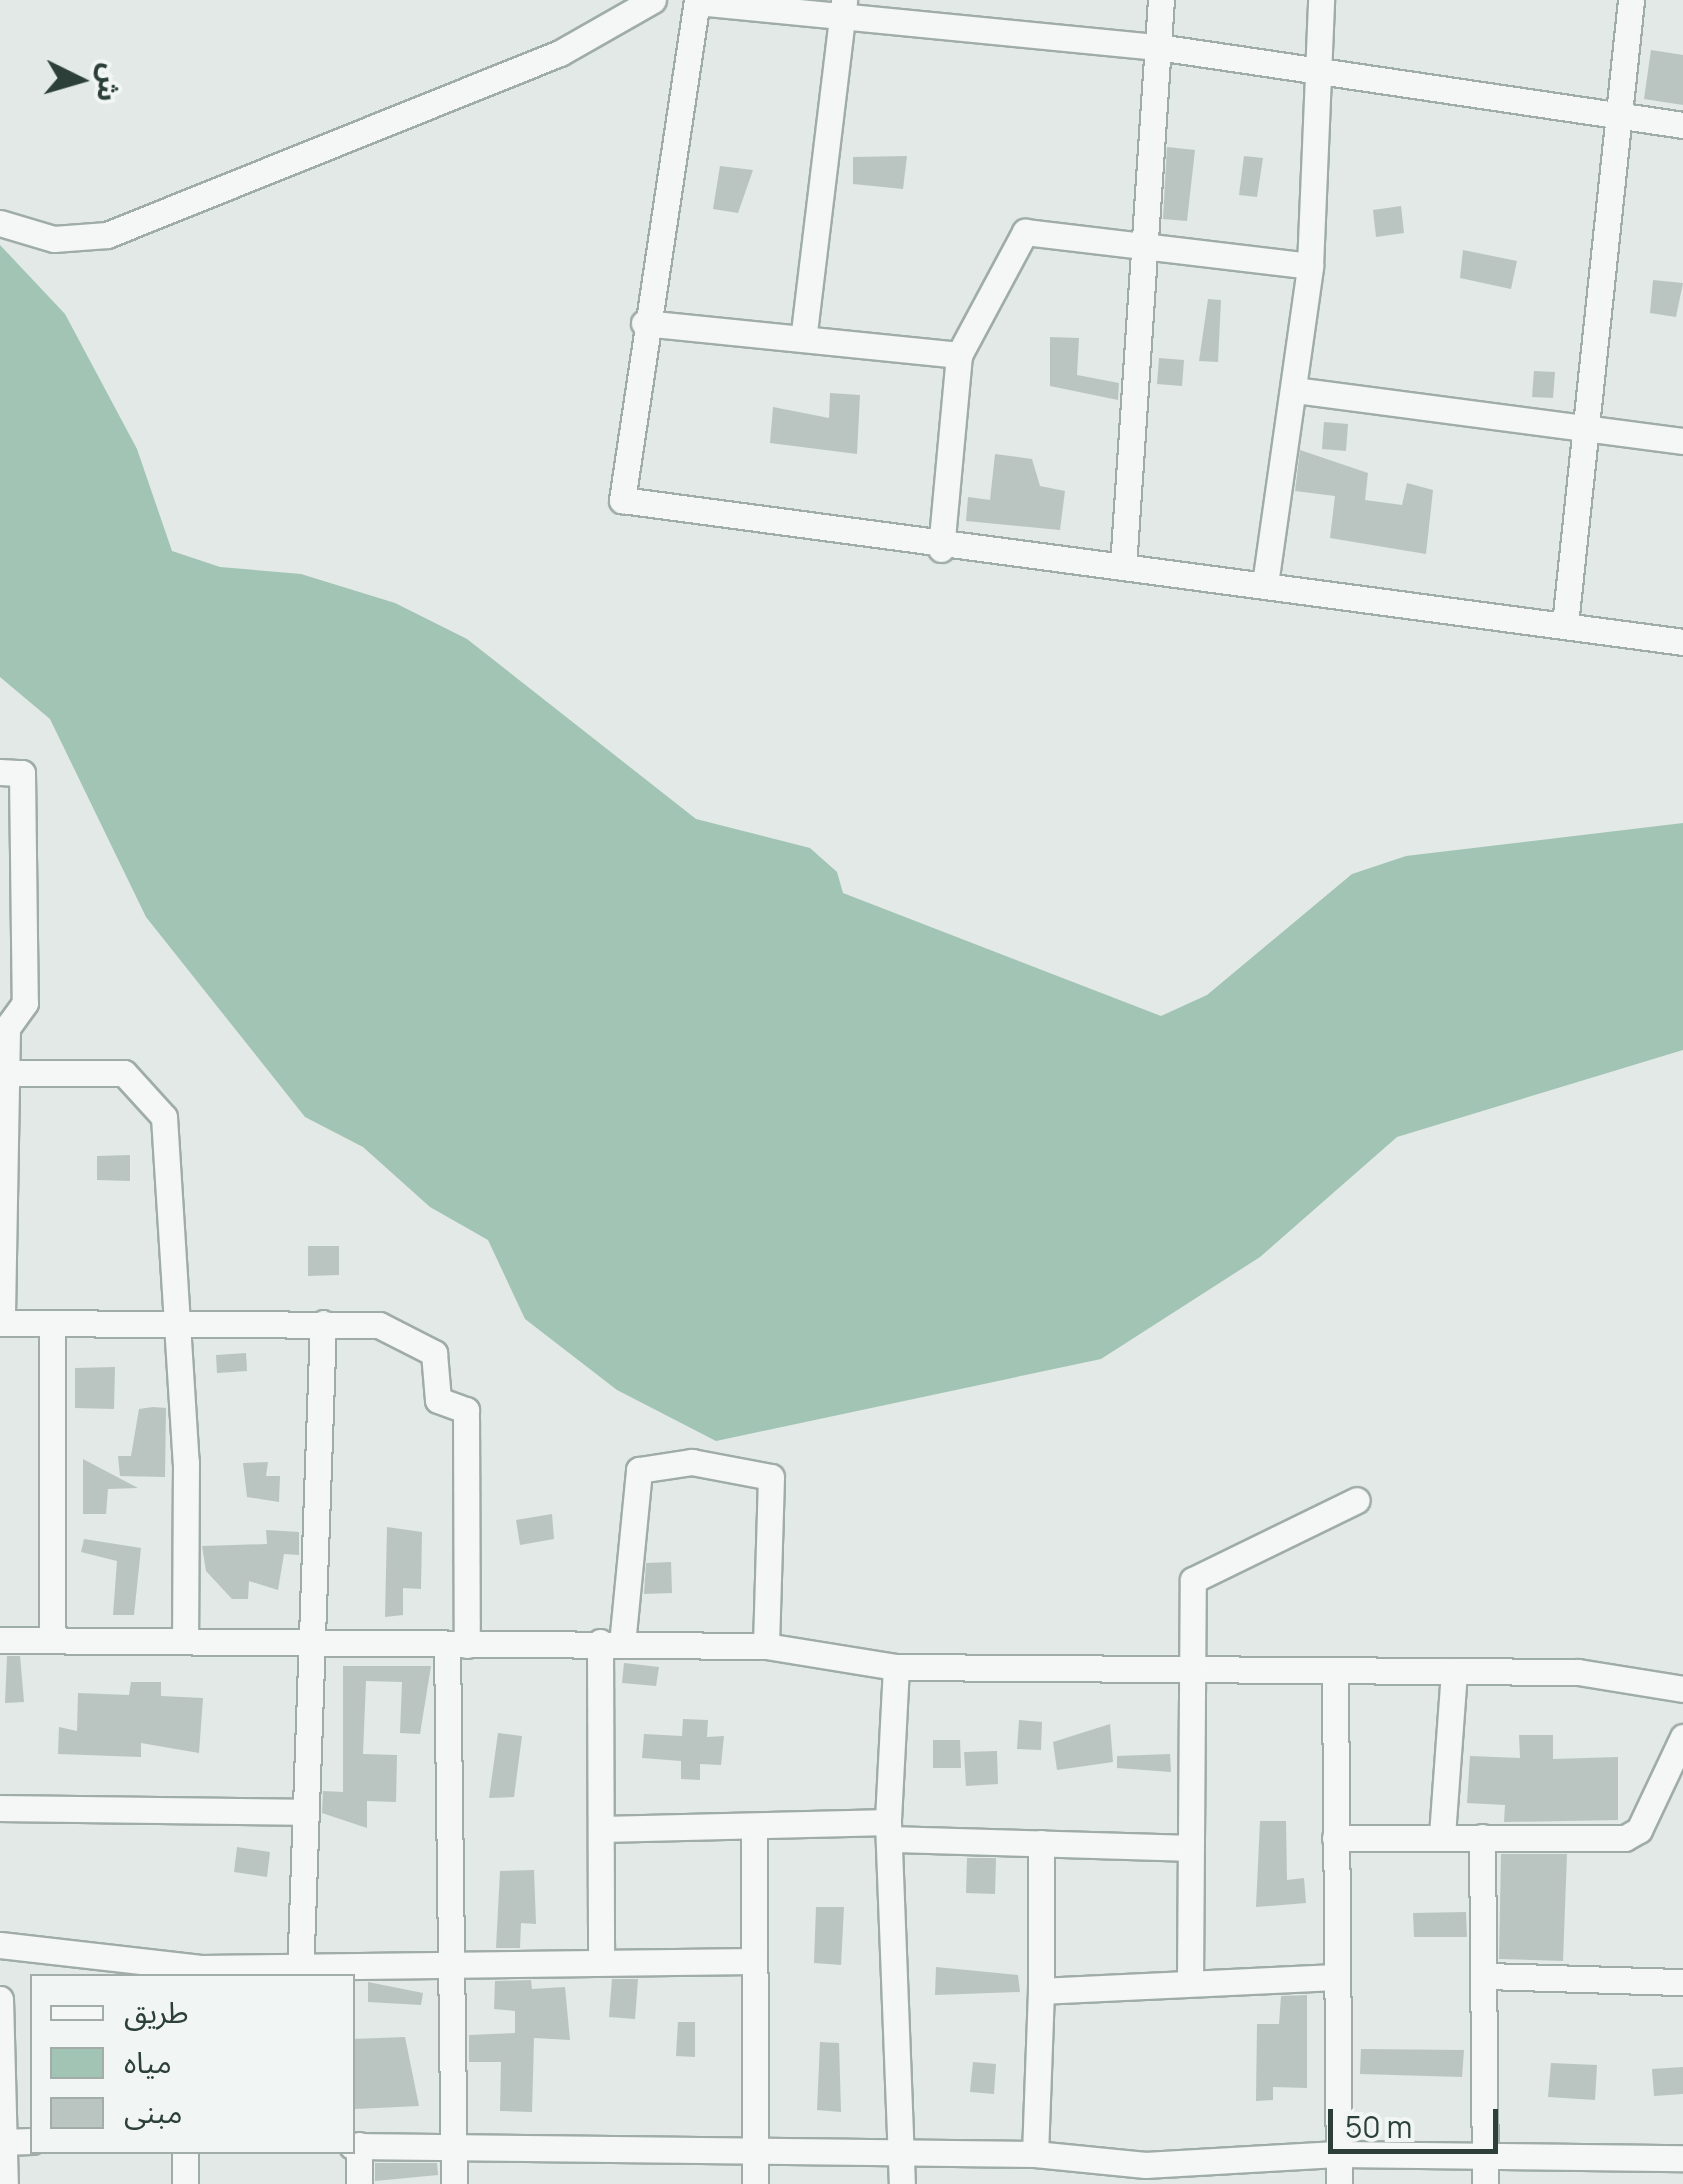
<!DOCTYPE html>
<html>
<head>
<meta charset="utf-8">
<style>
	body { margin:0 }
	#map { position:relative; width:1683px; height:2184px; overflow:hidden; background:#e2e9e6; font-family:Manrope,"Noto Sans Arabic",sans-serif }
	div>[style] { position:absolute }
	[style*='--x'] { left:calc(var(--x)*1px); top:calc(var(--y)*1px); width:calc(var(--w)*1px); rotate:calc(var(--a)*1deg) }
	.water>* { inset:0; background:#a1c4b4 }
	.building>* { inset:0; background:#bac5c1 }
	.roads { filter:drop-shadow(2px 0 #a0aca7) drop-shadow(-2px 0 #a0aca7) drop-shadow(0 2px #a0aca7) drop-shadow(0 -2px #a0aca7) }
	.minor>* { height:25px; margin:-12.5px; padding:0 12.5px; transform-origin:12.5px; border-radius:12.5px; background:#f4f7f6 }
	span { translate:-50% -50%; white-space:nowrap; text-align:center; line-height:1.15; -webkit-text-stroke:8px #f1f6f4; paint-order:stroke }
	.legend { position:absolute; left:30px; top:1974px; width:325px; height:180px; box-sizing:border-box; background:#f1f6f4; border:2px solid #a2ada9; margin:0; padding:12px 18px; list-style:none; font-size:30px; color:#2c3f38 }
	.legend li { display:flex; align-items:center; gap:20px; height:50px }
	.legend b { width:50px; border:2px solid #a2ada9 }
	.north { position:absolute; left:30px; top:30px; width:100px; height:100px; -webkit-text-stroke:8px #f1f6f4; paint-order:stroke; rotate:95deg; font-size:28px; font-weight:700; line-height:40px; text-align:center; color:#2c3f38 }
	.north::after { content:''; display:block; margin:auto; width:35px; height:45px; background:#2c3f38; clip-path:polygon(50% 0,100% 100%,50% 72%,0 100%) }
	.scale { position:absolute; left:1328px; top:2109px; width:170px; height:45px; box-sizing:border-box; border:5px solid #2c3f38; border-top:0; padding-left:12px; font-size:30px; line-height:35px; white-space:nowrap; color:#2c3f38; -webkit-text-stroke:8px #f1f6f4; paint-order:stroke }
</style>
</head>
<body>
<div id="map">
	<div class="water">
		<i style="clip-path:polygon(0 245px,65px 314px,137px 449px,172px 551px,220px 567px,301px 574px,395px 603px,467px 639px,696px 819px,810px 848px,837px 872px,843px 893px,1161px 1016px,1207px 995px,1352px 874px,1406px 856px,1683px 823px,1683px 1050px,1397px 1137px,1260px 1257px,1101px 1359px,716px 1441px,617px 1390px,525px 1319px,488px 1240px,430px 1207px,363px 1147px,305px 1117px,146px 917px,50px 719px,0 677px)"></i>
	</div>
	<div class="building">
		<i style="clip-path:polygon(1651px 50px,1683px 55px,1683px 105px,1644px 99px)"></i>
		<i style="clip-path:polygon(1167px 147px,1195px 150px,1187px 221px,1163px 219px)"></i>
		<i style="clip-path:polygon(907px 156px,903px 189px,853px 184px,853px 157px)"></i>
		<i style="clip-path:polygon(1244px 156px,1263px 158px,1257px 197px,1239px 195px)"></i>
		<i style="clip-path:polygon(720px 166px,753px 170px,738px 213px,713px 209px)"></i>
		<i style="clip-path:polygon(1401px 206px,1404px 233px,1376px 237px,1373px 210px)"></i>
		<i style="clip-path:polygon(1463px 250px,1517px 261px,1511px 289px,1460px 278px)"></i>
		<i style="clip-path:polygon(1653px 280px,1683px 283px,1676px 317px,1650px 313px)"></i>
		<i style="clip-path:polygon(1208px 299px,1221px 300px,1218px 362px,1199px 361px)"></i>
		<i style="clip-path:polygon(1050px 337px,1079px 338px,1077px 375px,1119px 383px,1118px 400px,1050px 386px)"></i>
		<i style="clip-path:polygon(1159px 358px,1184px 360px,1182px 386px,1157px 384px)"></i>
		<i style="clip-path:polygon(1534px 371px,1555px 372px,1553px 398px,1532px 397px)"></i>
		<i style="clip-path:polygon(830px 393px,860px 395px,857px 454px,770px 443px,773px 407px,829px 418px)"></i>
		<i style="clip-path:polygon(1324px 422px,1348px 424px,1346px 451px,1322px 449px)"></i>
		<i style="clip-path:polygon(1300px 450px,1368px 473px,1365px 500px,1402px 505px,1407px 483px,1433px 490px,1426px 554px,1330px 538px,1335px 496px,1295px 491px)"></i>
		<i style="clip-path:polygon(995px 454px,1032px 459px,1040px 486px,1065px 491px,1060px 530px,966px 521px,968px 497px,990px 500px)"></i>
		<i style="clip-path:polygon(130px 1155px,130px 1181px,97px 1180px,97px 1156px)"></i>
		<i style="clip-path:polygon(308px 1246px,339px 1246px,339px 1275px,308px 1276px)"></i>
		<i style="clip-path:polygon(246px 1353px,247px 1371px,217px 1373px,216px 1355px)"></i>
		<i style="clip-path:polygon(115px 1367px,114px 1409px,75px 1408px,75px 1368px)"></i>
		<i style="clip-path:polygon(153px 1407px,166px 1408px,165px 1477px,120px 1476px,118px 1456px,131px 1456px,139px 1409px)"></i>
		<i style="clip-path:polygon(83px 1459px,138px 1488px,108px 1489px,106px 1514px,83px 1514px)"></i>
		<i style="clip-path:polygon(268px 1462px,266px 1476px,280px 1476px,279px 1502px,247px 1497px,243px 1463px)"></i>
		<i style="clip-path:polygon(552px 1514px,554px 1539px,520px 1545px,516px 1520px)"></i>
		<i style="clip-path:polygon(387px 1527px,422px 1532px,421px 1589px,403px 1588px,403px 1615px,385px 1617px)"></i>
		<i style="clip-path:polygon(266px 1530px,299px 1532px,299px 1555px,284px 1554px,278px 1590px,249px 1581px,248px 1599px,232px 1599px,206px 1571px,202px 1546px,267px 1544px)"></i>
		<i style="clip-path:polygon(84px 1539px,141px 1548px,134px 1615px,113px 1615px,117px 1561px,81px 1552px)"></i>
		<i style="clip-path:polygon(671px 1562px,672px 1593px,644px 1594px,646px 1563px)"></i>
		<i style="clip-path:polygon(7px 1656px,20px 1656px,24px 1702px,5px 1703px)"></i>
		<i style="clip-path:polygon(624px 1663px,659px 1667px,656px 1686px,622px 1683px)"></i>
		<i style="clip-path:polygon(343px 1666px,431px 1666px,420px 1734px,400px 1733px,402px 1682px,366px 1681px,363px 1754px,397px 1755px,396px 1802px,367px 1801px,367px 1828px,322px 1813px,323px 1791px,343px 1792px)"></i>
		<i style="clip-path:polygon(131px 1682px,161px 1682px,161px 1696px,203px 1698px,199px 1753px,141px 1743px,141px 1757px,58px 1754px,59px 1727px,77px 1731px,78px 1693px,129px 1695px)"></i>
		<i style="clip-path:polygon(683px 1719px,708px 1720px,707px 1737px,724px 1736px,721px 1765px,700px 1764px,700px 1780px,681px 1779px,681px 1761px,642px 1758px,644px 1734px,682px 1736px)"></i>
		<i style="clip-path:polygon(1019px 1720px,1042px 1722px,1041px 1750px,1017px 1749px)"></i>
		<i style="clip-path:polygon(1110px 1724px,1113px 1762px,1057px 1770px,1053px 1742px)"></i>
		<i style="clip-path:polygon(498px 1733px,522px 1736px,514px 1797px,489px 1798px)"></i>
		<i style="clip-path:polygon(1519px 1735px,1553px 1735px,1553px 1759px,1618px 1757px,1618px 1820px,1504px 1822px,1505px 1805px,1467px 1803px,1470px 1756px,1520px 1758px)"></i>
		<i style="clip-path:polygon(933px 1740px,960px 1740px,961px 1768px,933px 1768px)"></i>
		<i style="clip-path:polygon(997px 1751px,998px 1784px,966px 1786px,964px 1752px)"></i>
		<i style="clip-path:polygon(1170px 1754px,1171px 1772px,1117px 1768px,1117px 1756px)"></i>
		<i style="clip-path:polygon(1260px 1821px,1286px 1821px,1287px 1880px,1304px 1878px,1306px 1903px,1256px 1907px)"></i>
		<i style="clip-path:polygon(237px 1847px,270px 1852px,267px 1877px,234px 1872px)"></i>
		<i style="clip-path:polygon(1501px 1854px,1567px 1854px,1563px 1961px,1499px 1959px)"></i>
		<i style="clip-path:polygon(967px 1858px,996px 1858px,995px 1894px,966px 1893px)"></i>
		<i style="clip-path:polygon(534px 1870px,536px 1924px,521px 1923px,520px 1948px,496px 1948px,500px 1871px)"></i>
		<i style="clip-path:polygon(816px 1907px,844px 1907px,841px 1965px,814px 1963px)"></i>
		<i style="clip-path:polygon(1466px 1912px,1467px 1937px,1414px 1937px,1413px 1913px)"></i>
		<i style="clip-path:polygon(936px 1967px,1018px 1975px,1020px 1992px,935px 1995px)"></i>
		<i style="clip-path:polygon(612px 1979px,638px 1979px,635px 2019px,609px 2017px)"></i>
		<i style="clip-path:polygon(531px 1980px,532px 1989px,565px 1987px,570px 2040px,534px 2038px,532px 2112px,500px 2111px,501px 2062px,469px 2062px,469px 2035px,515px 2033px,515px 2011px,494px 2009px,495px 1981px)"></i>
		<i style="clip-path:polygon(368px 1982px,423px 1993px,421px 2005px,368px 2002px)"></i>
		<i style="clip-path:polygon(1307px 1995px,1307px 2088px,1273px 2087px,1273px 2100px,1256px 2101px,1257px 2024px,1279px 2024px,1281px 1996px)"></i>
		<i style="clip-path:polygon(678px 2022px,695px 2022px,695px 2057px,676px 2056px)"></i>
		<i style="clip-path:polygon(405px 2037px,419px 2106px,355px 2109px,352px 2039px)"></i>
		<i style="clip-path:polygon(820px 2042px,839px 2043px,841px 2112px,817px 2110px)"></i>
		<i style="clip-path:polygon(1361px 2049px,1464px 2050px,1462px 2077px,1360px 2074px)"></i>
		<i style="clip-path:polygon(973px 2062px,996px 2064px,994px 2094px,970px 2092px)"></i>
		<i style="clip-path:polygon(1551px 2063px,1597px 2065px,1595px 2100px,1548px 2097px)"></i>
		<i style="clip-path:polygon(1683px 2067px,1683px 2094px,1654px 2096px,1652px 2069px)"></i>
		<i style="clip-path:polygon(375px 2163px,437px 2163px,438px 2175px,375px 2181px)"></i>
	</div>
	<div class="roads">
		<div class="minor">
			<i style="--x:697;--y:0;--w:506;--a:98.53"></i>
			<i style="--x:622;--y:500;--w:1070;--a:7.62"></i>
			<i style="--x:697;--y:2;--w:463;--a:5.6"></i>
			<i style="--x:1158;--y:47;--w:531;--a:8.45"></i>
			<i style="--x:0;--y:223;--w:56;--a:16.5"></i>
			<i style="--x:54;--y:239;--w:53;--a:-4.3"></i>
			<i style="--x:107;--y:235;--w:488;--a:-21.9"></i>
			<i style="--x:560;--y:53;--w:107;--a:-29.7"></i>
			<i style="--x:644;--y:323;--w:317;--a:5.8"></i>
			<i style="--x:959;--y:355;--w:140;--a:-61.8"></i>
			<i style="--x:1025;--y:232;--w:287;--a:6.8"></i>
			<i style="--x:804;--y:332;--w:334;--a:-83.1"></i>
			<i style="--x:1295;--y:390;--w:391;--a:7.5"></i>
			<i style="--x:941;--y:549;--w:195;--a:-84.7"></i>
			<i style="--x:1123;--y:567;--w:568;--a:-86.17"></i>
			<i style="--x:1265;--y:584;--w:321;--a:-81.9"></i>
			<i style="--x:1310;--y:266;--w:266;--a:-87.6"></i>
			<i style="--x:1565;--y:624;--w:627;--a:-83.96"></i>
			<i style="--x:0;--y:772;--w:22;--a:3"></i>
			<i style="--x:22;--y:773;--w:230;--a:89.3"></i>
			<i style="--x:25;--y:1003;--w:31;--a:126"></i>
			<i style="--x:7;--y:1028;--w:295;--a:91"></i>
			<i style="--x:4;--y:1073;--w:120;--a:0"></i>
			<i style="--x:124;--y:1073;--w:59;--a:47.7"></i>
			<i style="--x:164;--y:1117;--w:346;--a:86.4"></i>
			<i style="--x:186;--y:1462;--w:178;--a:90.3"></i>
			<i style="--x:0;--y:1323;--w:379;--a:0.3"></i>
			<i style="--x:379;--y:1325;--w:62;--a:27"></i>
			<i style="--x:434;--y:1353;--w:47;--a:85.1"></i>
			<i style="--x:438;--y:1400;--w:30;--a:20"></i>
			<i style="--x:466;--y:1410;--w:235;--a:89.8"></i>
			<i style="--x:52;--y:1323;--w:315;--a:90"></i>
			<i style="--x:0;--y:1640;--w:766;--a:0.45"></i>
			<i style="--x:766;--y:1646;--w:132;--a:9.2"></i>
			<i style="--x:896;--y:1667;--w:682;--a:0.42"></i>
			<i style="--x:1578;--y:1672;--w:106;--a:9.2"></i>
			<i style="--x:600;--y:1642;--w:318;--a:89.8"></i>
			<i style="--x:447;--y:1644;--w:540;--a:89.26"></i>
			<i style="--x:622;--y:1644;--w:175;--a:-84.4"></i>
			<i style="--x:639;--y:1470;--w:54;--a:-8.6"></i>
			<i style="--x:692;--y:1462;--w:80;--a:10.8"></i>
			<i style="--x:771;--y:1477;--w:169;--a:91.7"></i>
			<i style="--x:896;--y:1667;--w:155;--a:93"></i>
			<i style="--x:888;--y:1822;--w:362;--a:87.8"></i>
			<i style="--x:1335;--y:1677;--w:507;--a:89.55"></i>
			<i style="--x:0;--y:1808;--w:306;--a:0.7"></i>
			<i style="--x:754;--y:1828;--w:356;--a:89.8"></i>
			<i style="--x:604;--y:1829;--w:284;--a:-1.4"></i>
			<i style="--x:1442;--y:1835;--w:162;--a:-85.8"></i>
			<i style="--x:1482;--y:1837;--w:347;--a:89.5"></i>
			<i style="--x:1335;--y:1838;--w:290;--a:0"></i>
			<i style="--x:1625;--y:1838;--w:16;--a:-30"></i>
			<i style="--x:1639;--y:1830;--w:103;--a:-64.7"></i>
			<i style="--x:892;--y:1839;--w:297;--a:1.7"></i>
			<i style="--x:1041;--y:1843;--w:148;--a:90"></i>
			<i style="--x:0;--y:1945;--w:202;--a:6.5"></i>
			<i style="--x:201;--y:1968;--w:553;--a:-0.73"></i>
			<i style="--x:300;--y:1976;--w:653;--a:-87.98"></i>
			<i style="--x:1487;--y:1976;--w:196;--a:1.8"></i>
			<i style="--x:1190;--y:1983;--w:403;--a:-89.6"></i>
			<i style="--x:1193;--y:1580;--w:182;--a:-26"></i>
			<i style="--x:0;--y:1999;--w:185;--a:88.5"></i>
			<i style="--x:0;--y:2142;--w:32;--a:-2"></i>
			<i style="--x:359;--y:2145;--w:39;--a:90"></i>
			<i style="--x:352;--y:2146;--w:683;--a:0.67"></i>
			<i style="--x:1035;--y:2154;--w:111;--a:5.7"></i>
			<i style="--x:1145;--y:2165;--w:192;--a:-3.3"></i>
			<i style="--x:1337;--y:2154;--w:346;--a:0.7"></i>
			<i style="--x:1035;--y:2154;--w:163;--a:-87.9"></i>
			<i style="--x:1041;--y:1991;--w:293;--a:-2.7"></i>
			<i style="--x:185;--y:2184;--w:32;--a:-90"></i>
		</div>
	</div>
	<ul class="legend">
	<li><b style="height:12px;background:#f4f7f6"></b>طريق</li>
	<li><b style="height:28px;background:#a1c4b4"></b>مياه</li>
	<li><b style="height:28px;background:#bac5c1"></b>مبنى</li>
	</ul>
	<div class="north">ش</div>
	<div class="scale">50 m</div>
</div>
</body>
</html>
